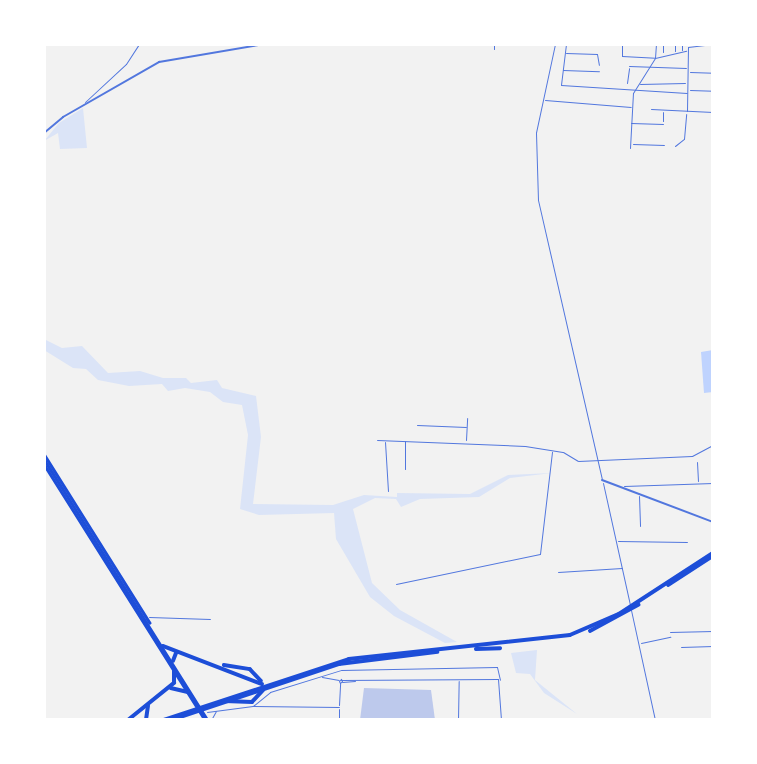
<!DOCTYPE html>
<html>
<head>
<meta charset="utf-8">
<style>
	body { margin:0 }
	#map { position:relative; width:757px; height:764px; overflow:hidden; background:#f2f2f2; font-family:"Fira Sans Condensed",sans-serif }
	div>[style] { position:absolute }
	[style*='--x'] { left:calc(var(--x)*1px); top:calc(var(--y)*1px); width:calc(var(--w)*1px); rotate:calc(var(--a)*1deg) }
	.green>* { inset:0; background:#dbe4f7 }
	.water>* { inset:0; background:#bfd3fe }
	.building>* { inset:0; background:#bdc9ec }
	.minor>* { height:1px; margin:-0.5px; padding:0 0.5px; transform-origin:0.5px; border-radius:0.5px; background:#5277de }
	.tertiary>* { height:2px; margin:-1px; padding:0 1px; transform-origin:1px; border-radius:1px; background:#5277de }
	.secondary>* { height:2.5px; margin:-1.25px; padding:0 1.25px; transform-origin:1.25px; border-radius:1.25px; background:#1d4ed8 }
	.trunk>* { height:3.5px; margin:-1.75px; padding:0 1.75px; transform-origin:1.75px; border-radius:1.75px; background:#1d4ed8 }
	span { translate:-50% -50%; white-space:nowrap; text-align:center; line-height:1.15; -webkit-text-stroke:7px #fff; paint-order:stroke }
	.frame { position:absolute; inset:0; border:46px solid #fff; pointer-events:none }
</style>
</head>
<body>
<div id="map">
	<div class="green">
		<i style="clip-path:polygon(83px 108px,87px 148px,60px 149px,58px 133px,44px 141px,59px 123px)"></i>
		<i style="clip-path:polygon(44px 339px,62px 348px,82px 346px,108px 373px,140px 371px,163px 378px,186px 378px,191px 383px,217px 380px,222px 388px,256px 396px,261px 437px,253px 504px,333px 505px,364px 495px,397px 497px,397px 493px,470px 494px,508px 475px,552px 473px,510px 478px,479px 497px,420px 499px,401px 507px,396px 499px,375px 498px,353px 509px,372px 583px,400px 610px,457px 642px,445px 643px,394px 616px,370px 597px,336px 539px,334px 513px,259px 515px,240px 509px,248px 435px,242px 405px,223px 402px,210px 392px,185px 388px,168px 391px,162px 384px,129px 386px,98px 380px,86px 369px,73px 368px,44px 350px)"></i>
		<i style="clip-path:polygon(537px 650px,535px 680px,577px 714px,544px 693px,530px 674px,516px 673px,511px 653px)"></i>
	</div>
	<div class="water">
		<i style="clip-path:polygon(713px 350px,713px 392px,704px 393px,701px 352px)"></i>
	</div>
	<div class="building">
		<i style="clip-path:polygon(364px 688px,431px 690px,435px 720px,360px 720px)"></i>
	</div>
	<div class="minor">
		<i style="--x:494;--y:44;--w:5;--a:90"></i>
		<i style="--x:555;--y:44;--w:91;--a:102.1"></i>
		<i style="--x:536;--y:133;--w:67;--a:88.3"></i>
		<i style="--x:538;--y:200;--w:286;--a:77.1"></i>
		<i style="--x:566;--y:44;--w:41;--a:97"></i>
		<i style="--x:561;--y:85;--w:126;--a:3.6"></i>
		<i style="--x:585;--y:44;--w:5;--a:11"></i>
		<i style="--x:622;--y:44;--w:12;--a:90"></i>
		<i style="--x:622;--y:56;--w:33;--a:3"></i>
		<i style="--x:655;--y:58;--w:32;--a:-13"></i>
		<i style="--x:675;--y:44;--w:7;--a:90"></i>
		<i style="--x:682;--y:44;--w:6;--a:90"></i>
		<i style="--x:711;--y:46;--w:5;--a:68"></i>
		<i style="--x:663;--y:52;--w:8;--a:-90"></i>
		<i style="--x:566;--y:53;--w:31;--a:2"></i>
		<i style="--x:597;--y:54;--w:11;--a:80"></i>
		<i style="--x:629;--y:66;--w:57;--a:2"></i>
		<i style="--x:563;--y:70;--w:36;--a:2"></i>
		<i style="--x:690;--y:72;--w:23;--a:2"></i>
		<i style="--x:627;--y:83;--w:15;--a:-82"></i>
		<i style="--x:640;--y:84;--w:45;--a:-1.3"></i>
		<i style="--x:690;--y:90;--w:23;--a:2"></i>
		<i style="--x:545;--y:100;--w:86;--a:4.7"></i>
		<i style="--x:85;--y:102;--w:56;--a:-42.8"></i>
		<i style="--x:126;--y:64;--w:24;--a:-57"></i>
		<i style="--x:651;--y:109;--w:62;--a:2.8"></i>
		<i style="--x:687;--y:111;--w:64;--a:-89.1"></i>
		<i style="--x:688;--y:47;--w:25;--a:-7"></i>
		<i style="--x:663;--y:112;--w:9;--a:90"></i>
		<i style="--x:631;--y:123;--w:32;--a:2"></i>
		<i style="--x:633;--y:144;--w:31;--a:2"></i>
		<i style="--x:675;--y:146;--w:11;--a:-38"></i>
		<i style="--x:684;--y:139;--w:25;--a:-85"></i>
		<i style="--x:630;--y:148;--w:55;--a:-86.9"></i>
		<i style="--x:633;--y:93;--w:41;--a:-57.8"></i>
		<i style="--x:655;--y:58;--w:14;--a:-86"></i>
		<i style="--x:417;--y:425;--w:49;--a:2.3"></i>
		<i style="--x:377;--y:440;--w:148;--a:2.3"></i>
		<i style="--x:525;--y:446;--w:38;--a:9"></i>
		<i style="--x:563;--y:452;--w:17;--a:31"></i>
		<i style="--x:578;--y:461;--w:114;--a:-2.5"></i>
		<i style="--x:692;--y:456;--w:24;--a:-28"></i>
		<i style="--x:466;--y:440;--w:22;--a:-87"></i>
		<i style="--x:385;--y:442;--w:49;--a:86.5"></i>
		<i style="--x:697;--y:462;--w:19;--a:87"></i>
		<i style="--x:405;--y:469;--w:28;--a:-90"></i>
		<i style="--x:603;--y:483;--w:125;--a:77.5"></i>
		<i style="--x:624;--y:486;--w:89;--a:-1.9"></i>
		<i style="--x:639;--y:496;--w:30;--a:88"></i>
		<i style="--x:618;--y:541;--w:69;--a:0.8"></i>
		<i style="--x:558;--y:572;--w:64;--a:-3.6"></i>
		<i style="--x:396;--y:584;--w:147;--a:-11.8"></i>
		<i style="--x:540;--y:554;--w:103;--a:-83.3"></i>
		<i style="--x:631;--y:610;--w:113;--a:77.7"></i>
		<i style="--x:149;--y:617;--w:61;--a:1.9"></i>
		<i style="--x:670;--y:632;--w:43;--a:-1.3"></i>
		<i style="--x:641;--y:643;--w:30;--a:-12"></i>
		<i style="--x:681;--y:647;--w:32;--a:-2"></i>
		<i style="--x:322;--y:677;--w:17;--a:10"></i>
		<i style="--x:341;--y:679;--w:2;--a:63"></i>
		<i style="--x:342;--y:681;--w:3;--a:135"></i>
		<i style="--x:340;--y:683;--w:2;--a:-117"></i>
		<i style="--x:339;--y:681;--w:3;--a:-45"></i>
		<i style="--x:341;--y:680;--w:157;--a:-0.4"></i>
		<i style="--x:498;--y:679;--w:41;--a:85.8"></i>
		<i style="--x:342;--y:682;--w:13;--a:-4"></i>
		<i style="--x:339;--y:705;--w:22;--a:-87"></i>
		<i style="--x:253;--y:706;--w:22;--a:-39"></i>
		<i style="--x:270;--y:692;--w:74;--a:-17.2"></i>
		<i style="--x:341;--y:670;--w:156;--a:-1.1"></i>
		<i style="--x:497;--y:667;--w:13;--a:77"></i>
		<i style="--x:339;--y:709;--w:11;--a:90"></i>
		<i style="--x:207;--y:712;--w:46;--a:-7.4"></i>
		<i style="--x:253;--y:706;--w:86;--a:0.7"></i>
		<i style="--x:211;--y:720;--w:10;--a:-61"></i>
		<i style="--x:458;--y:720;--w:39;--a:-89"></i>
	</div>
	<div class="tertiary">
		<i style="--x:44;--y:133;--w:25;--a:-40"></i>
		<i style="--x:63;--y:117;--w:111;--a:-29.8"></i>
		<i style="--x:159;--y:62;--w:107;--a:-9.7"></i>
		<i style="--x:602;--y:480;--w:119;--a:20.7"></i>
	</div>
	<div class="secondary">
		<i style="--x:44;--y:454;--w:199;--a:57.9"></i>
		<i style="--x:44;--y:459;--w:308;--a:57.9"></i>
		<i style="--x:44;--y:464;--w:302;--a:57.8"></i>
	</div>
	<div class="trunk">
		<i style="--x:668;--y:585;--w:54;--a:-32.8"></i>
		<i style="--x:590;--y:631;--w:55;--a:-28.4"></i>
		<i style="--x:163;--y:646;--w:106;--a:21"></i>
		<i style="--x:476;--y:649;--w:24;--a:-2"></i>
		<i style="--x:173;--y:661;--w:9;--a:-69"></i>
		<i style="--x:224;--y:665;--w:26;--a:9"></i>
		<i style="--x:250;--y:669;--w:16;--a:47"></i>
		<i style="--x:171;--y:688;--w:17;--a:13"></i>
		<i style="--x:225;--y:701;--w:27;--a:2"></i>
		<i style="--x:252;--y:702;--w:16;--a:-47"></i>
		<i style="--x:128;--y:720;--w:59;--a:-38.8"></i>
		<i style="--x:174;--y:683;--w:13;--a:-90"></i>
		<i style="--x:146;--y:720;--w:14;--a:-82"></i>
		<i style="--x:164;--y:720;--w:195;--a:-18.2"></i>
		<i style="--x:349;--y:659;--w:222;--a:-6.2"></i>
		<i style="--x:570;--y:635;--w:53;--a:-23.2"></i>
		<i style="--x:619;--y:614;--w:112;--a:-33"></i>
		<i style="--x:171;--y:720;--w:177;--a:-18.4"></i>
		<i style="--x:339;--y:664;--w:99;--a:-7"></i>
	</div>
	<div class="frame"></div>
</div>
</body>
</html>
